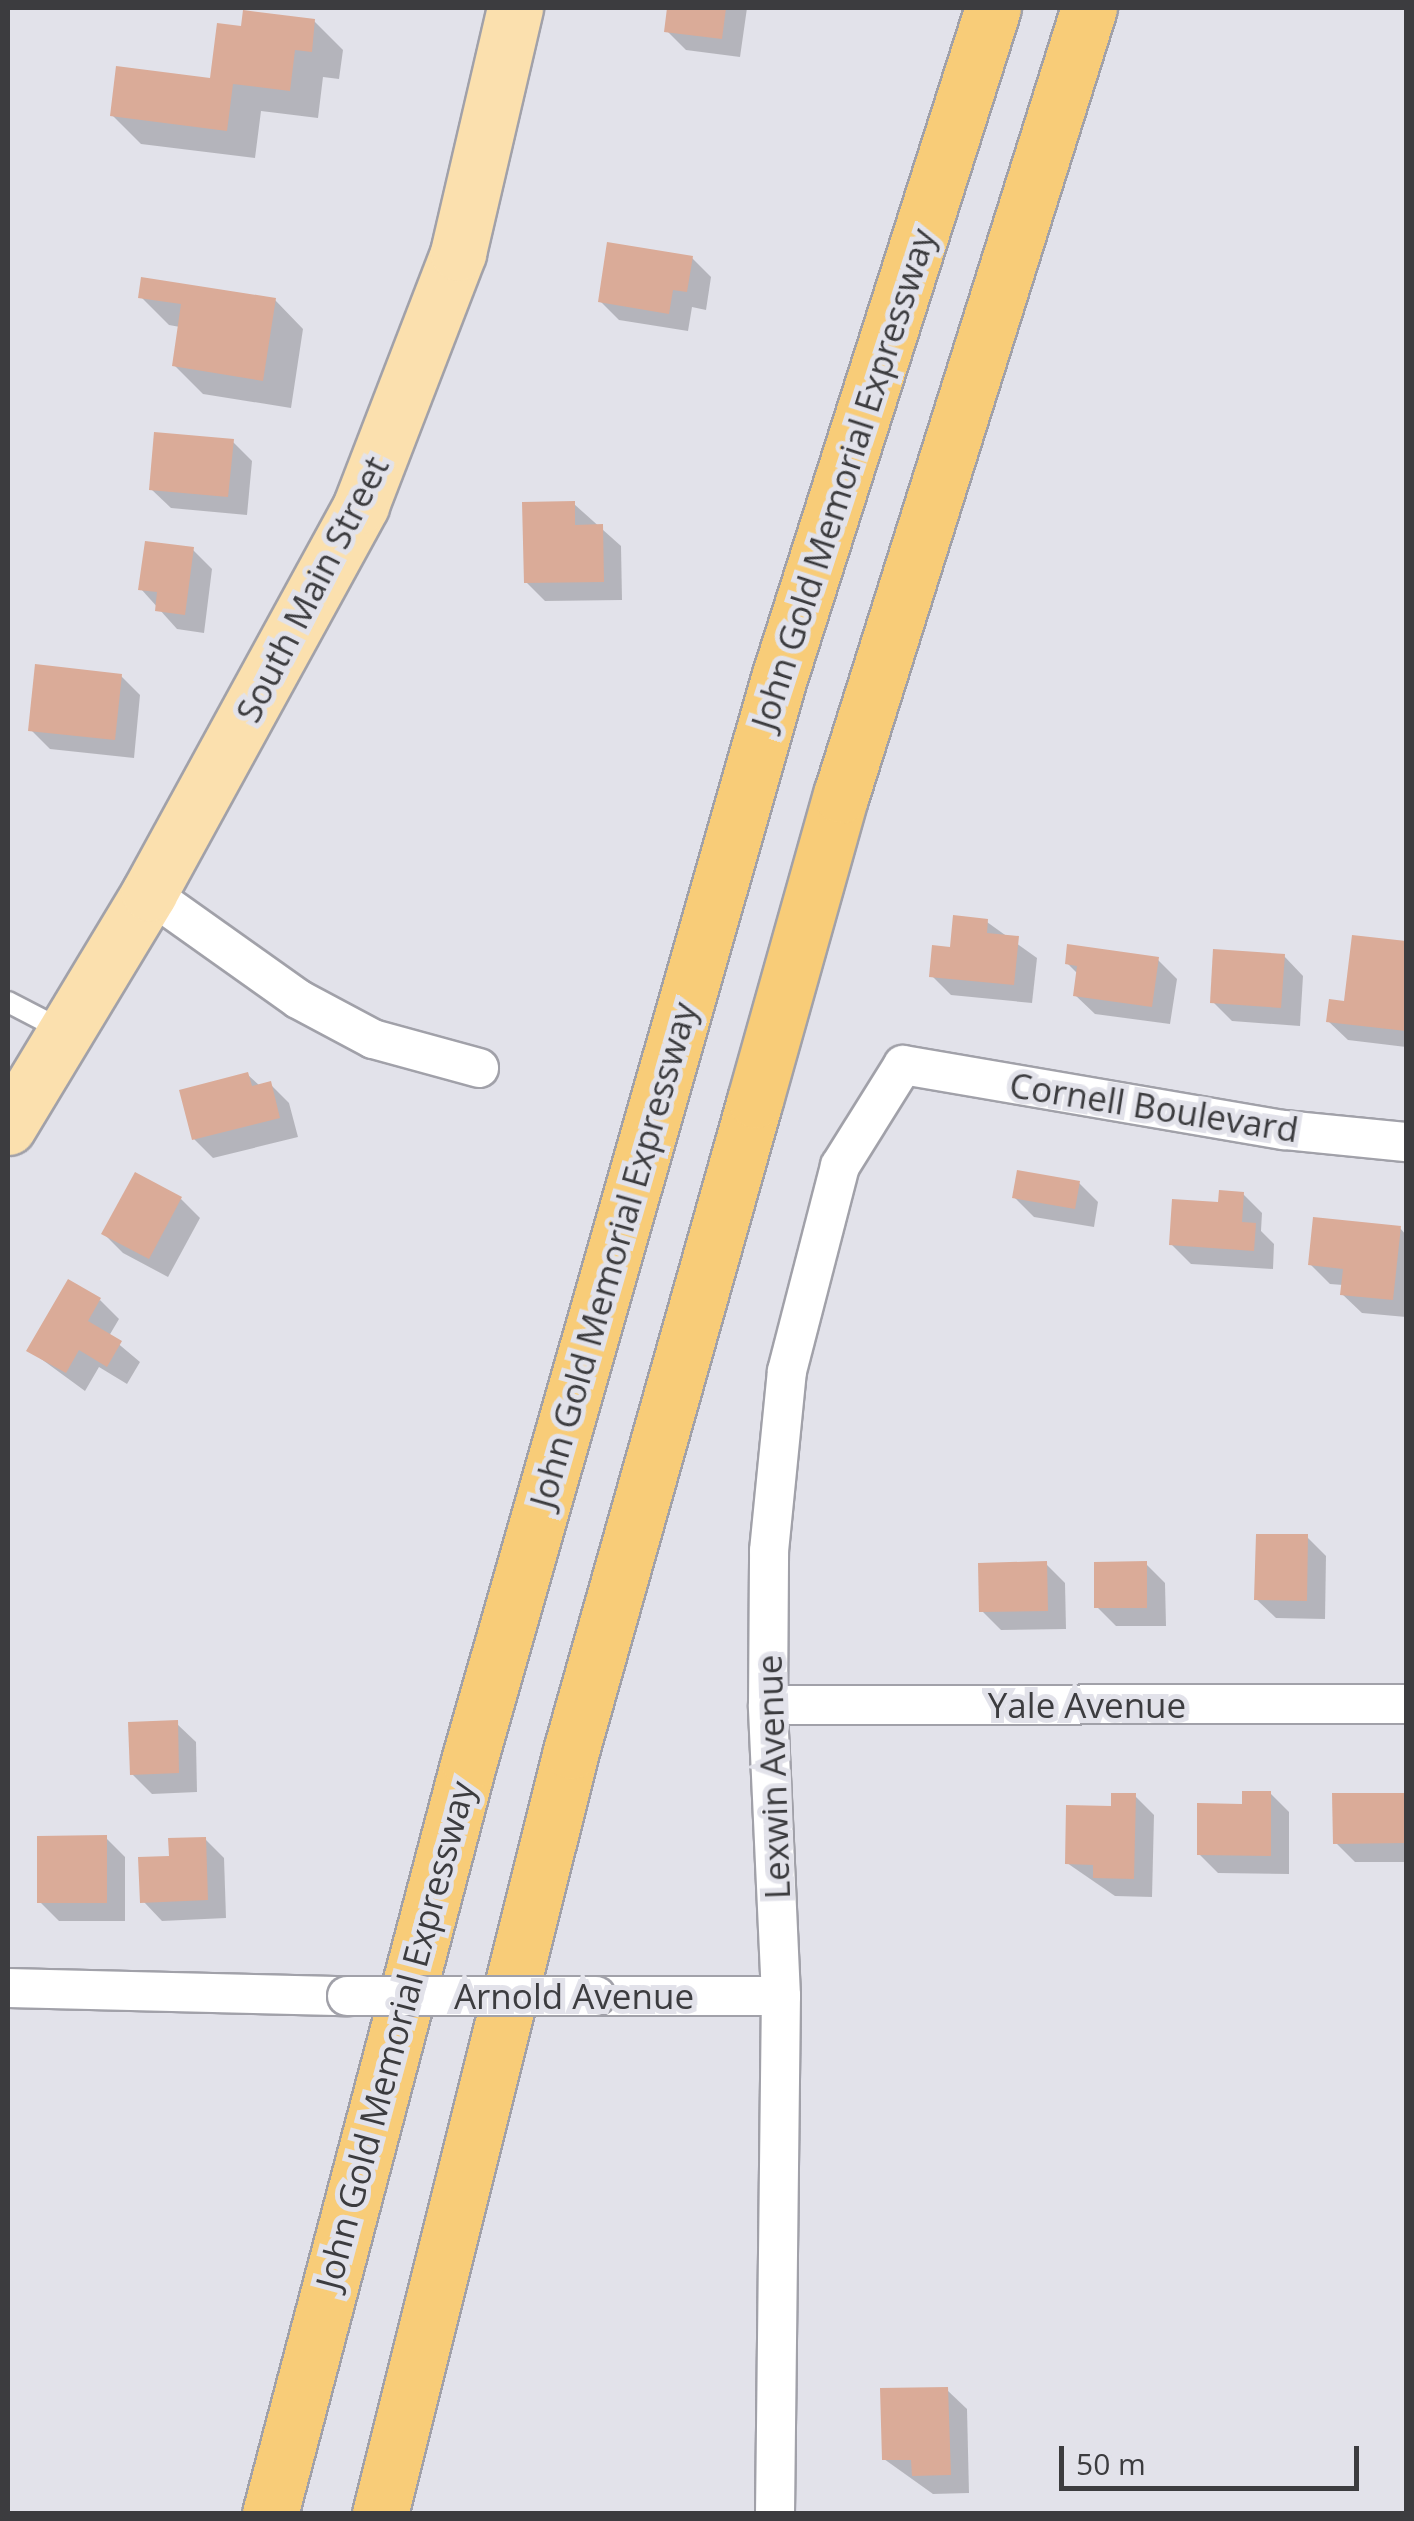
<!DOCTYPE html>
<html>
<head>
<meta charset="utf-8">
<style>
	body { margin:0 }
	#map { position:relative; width:1414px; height:2521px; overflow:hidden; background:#e2e2ea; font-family:"Open Sans",sans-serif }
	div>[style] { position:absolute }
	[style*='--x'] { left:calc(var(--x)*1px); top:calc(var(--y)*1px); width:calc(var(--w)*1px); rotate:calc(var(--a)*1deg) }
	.shadow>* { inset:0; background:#0003 }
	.building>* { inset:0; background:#daab98 }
	.roads { filter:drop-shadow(2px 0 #a1a1a9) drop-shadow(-2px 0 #a1a1a9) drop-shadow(0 2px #a1a1a9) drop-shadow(0 -2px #a1a1a9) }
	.service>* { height:20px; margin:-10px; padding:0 10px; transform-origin:10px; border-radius:10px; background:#fff }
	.minor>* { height:38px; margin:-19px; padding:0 19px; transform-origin:19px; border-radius:19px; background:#fff }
	.primary>* { height:55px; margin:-27.5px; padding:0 27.5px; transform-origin:27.5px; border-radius:27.5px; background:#fbe0ae }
	.motorway>* { height:55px; margin:-27.5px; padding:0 27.5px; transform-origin:27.5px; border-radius:27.5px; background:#f8cc78 }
	.bridges { filter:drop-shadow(2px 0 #a1a1a9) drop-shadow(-2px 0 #a1a1a9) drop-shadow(0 2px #a1a1a9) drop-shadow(0 -2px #a1a1a9) }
	.minor-bridge>* { height:38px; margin:-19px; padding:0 19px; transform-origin:19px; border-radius:19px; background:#fff }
	span { translate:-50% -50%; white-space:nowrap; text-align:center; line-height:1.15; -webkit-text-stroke:10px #e2e2ea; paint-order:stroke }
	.street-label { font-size:35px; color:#3c3c3f }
	.frame { position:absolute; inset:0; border:10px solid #3c3c3f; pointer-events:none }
	.scale { position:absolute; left:1059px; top:2446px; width:300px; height:45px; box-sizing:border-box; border:5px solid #3c3c3f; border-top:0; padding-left:12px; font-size:30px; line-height:35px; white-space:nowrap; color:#3c3c3f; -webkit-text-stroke:8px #e2e2ea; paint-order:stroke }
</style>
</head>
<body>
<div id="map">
	<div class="shadow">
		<i style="clip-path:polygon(670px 8px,747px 8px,740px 57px,686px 50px,667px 31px)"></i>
		<i style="clip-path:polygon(314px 21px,343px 50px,339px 79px,323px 77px,318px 118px,261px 111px,255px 158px,141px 144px,113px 116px,213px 81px,243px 29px)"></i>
		<i style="clip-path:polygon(692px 258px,711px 277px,706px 310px,692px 307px,688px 331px,619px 320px,600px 301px)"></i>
		<i style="clip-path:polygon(141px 297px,275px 300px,303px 329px,291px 408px,203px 394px,174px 365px,180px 327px,169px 325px)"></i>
		<i style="clip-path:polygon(233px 442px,252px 461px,247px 515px,171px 508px,151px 489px)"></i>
		<i style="clip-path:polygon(574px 504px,621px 546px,622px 600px,545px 601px,526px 582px)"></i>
		<i style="clip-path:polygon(193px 550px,212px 569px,204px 633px,177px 629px,141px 589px)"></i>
		<i style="clip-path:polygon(121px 676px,140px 695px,134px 758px,50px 749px,31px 730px)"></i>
		<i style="clip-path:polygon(987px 922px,1037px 958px,1032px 1003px,951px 995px,932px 976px)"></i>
		<i style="clip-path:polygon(1354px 937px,1406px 944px,1406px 1047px,1348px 1040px,1328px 1021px,1346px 1004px)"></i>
		<i style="clip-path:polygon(1284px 956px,1303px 976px,1300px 1026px,1232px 1021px,1213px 1002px)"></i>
		<i style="clip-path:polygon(1158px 960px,1177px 979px,1170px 1024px,1095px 1014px,1075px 995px,1078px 974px,1067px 963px)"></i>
		<i style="clip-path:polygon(248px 1075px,260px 1086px,270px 1084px,289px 1103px,298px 1137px,213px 1158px,194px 1139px)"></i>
		<i style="clip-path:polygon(1079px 1183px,1098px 1202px,1094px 1227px,1034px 1217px,1014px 1197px)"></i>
		<i style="clip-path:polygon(1243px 1194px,1262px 1213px,1261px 1231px,1274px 1244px,1273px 1269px,1191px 1264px,1172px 1245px)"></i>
		<i style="clip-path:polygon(181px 1199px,200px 1218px,168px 1277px,123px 1253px,104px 1234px)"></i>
		<i style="clip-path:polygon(1400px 1228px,1406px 1235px,1406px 1317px,1362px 1313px,1342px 1294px,1343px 1285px,1330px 1284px,1311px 1265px)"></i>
		<i style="clip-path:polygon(100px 1300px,119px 1319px,109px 1336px,140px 1362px,127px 1384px,99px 1367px,85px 1391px,29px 1350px)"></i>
		<i style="clip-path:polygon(1307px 1537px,1326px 1556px,1325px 1619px,1276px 1618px,1256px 1599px)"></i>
		<i style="clip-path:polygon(1046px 1564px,1065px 1583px,1066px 1629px,1001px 1630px,982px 1611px)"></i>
		<i style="clip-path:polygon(1146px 1564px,1165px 1583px,1166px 1626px,1116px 1626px,1097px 1607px)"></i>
		<i style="clip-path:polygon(176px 1723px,196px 1742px,197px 1792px,152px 1794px,132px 1774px)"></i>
		<i style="clip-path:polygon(1270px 1793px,1289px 1812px,1289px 1874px,1218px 1873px,1199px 1854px,1244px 1807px)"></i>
		<i style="clip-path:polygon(1406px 1795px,1406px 1862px,1355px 1862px,1336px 1843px,1335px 1796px)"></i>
		<i style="clip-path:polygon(1135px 1796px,1154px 1815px,1152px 1897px,1115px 1896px,1067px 1863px,1113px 1809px)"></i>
		<i style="clip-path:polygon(106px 1838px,125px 1857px,125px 1921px,59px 1921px,40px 1902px)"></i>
		<i style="clip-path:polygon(205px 1839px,224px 1858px,226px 1918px,162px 1921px,143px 1901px,172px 1858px)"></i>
		<i style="clip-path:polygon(947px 2390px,967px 2409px,969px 2493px,933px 2494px,884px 2459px)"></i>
	</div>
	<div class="building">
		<i style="clip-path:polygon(667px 8px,726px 8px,722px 39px,664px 32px)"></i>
		<i style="clip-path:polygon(243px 10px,315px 19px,312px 52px,295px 50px,290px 91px,233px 84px,227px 131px,110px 116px,116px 66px,210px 78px,217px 23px,241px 26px)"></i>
		<i style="clip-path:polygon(607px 242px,693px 256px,687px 292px,673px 290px,669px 314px,598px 302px)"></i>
		<i style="clip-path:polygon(141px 277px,276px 298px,263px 381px,172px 366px,181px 304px,138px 298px)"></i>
		<i style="clip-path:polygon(154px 432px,234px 439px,228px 497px,149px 490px)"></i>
		<i style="clip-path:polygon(575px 501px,575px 525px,603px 524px,604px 582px,524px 583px,522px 502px)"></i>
		<i style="clip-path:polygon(145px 541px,194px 547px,185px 615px,155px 611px,157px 592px,138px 590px)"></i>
		<i style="clip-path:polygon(35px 664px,122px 674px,115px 740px,28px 731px)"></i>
		<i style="clip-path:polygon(953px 915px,988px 919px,987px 933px,1019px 936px,1014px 985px,929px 977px,932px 945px,950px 947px)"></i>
		<i style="clip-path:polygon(1352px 935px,1406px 941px,1406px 1031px,1326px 1022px,1329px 999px,1344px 1001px)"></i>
		<i style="clip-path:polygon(1067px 944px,1159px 957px,1152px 1007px,1073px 996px,1077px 966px,1065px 964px)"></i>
		<i style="clip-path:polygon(1213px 949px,1285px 954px,1281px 1008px,1210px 1003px)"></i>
		<i style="clip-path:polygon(248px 1072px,252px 1086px,271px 1081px,280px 1118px,192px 1140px,179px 1090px)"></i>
		<i style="clip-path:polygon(1017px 1170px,1080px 1181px,1075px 1209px,1012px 1198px)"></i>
		<i style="clip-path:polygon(135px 1172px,182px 1197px,149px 1259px,101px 1234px)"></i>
		<i style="clip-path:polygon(1219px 1190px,1244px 1192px,1242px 1222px,1256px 1223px,1254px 1251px,1169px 1245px,1172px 1199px,1218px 1202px)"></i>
		<i style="clip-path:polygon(1313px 1217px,1401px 1226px,1393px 1300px,1340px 1295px,1343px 1269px,1308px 1265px)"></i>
		<i style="clip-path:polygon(68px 1279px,101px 1298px,88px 1321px,122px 1341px,107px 1367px,79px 1350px,66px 1373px,26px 1351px)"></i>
		<i style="clip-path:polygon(1256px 1534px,1308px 1534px,1307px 1601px,1254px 1600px)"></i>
		<i style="clip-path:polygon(1047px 1561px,1048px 1611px,979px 1612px,978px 1563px)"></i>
		<i style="clip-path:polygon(1147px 1561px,1147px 1608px,1094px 1608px,1094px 1562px)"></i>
		<i style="clip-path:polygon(178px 1720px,179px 1773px,130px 1775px,128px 1722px)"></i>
		<i style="clip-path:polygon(1242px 1791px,1271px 1791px,1271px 1856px,1197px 1855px,1197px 1803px,1242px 1804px)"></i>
		<i style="clip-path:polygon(1111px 1793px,1136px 1793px,1134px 1879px,1093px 1878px,1093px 1865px,1065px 1864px,1066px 1805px,1111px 1806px)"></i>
		<i style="clip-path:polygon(1332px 1793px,1406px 1793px,1406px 1843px,1333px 1844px)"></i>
		<i style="clip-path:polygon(107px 1835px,107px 1903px,37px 1903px,37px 1836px)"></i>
		<i style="clip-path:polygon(206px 1837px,208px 1900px,140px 1903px,138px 1857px,169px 1856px,168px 1838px)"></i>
		<i style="clip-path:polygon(948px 2387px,951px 2475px,912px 2476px,911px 2460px,882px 2460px,880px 2388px)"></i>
	</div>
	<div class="roads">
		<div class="service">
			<i style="--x:8;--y:1002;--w:61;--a:27.4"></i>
		</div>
		<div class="minor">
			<i style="--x:149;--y:893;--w:183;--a:35.4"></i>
			<i style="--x:298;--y:999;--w:85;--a:28.1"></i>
			<i style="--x:373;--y:1039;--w:110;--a:15.3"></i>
			<i style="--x:768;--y:1705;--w:638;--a:-0.09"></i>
			<i style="--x:8;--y:1988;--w:339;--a:1.4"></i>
			<i style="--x:596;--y:1996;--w:185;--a:0"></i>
			<i style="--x:775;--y:2514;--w:518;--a:-89.34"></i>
			<i style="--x:781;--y:1996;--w:291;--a:-92.6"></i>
			<i style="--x:768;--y:1705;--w:154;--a:-89.6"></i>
			<i style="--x:769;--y:1551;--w:181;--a:-84.3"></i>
			<i style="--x:787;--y:1371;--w:212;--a:-75.5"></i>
			<i style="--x:840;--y:1166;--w:119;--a:-58"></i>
			<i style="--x:903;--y:1065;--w:387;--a:9.7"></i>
			<i style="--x:1285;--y:1130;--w:122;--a:5.7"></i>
		</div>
		<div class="primary">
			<i style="--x:8;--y:1127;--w:273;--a:-58.9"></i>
			<i style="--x:149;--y:893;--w:442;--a:-61.3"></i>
			<i style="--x:361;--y:505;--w:270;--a:-68.9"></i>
			<i style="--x:458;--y:253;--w:252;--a:-76.9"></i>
		</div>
		<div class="motorway">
			<i style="--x:270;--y:2514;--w:779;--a:-75.2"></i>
			<i style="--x:469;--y:1761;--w:1126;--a:-74.03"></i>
			<i style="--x:779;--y:678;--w:703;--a:-72.29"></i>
			<i style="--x:380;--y:2514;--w:787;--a:-75.95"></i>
			<i style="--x:571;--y:1751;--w:677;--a:-74.22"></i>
			<i style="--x:755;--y:1100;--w:317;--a:-74.3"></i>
			<i style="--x:841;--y:795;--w:825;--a:-72.51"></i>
		</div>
	</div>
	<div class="bridges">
		<div class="minor-bridge">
			<i style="--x:347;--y:1996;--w:249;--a:0"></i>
		</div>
	</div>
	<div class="street-label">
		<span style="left:843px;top:479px;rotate:-72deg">John Gold Memorial Expressway</span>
		<span style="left:312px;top:589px;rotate:-63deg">South Main Street</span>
		<span style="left:1154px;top:1107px;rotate:9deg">Cornell Boulevard</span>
		<span style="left:613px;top:1255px;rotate:-74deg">John Gold Memorial Expressway</span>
		<span style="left:1087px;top:1705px">Yale Avenue</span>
		<span style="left:773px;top:1777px;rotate:-92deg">Lexwin Avenue</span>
		<span style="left:574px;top:1996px">Arnold Avenue</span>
		<span style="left:395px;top:2035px;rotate:-75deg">John Gold Memorial Expressway</span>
	</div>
	<div class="frame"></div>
	<div class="scale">50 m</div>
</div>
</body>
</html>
